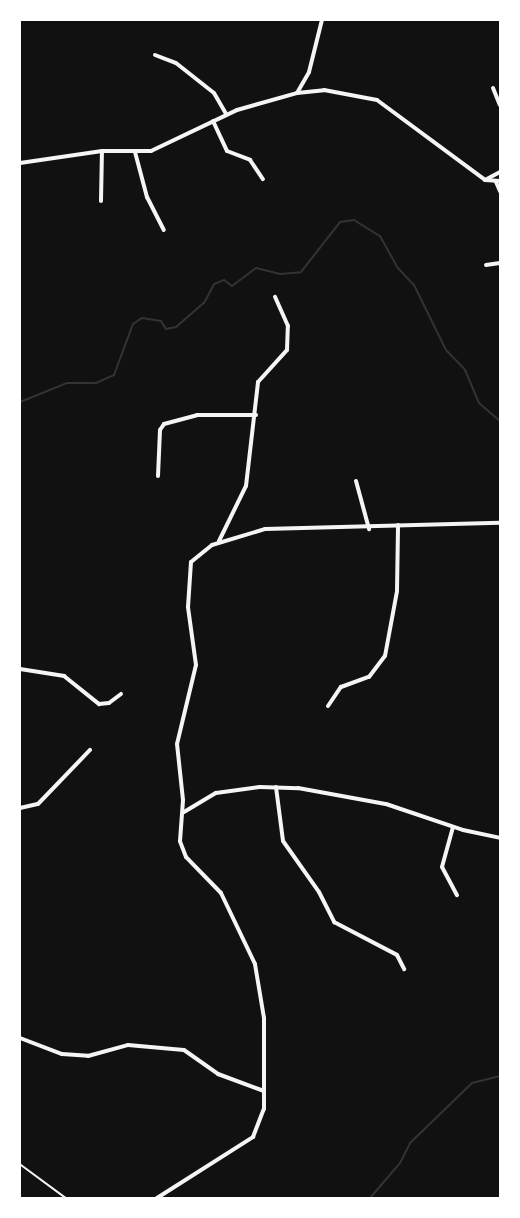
<!DOCTYPE html>
<html>
<head>
<meta charset="utf-8">
<style>
	body { margin:0 }
	#map { position:relative; width:520px; height:1218px; overflow:hidden; background:#111; font-family:"Work Sans",sans-serif }
	div>[style] { position:absolute }
	[style*='--x'] { left:calc(var(--x)*1px); top:calc(var(--y)*1px); width:calc(var(--w)*1px); rotate:calc(var(--a)*1deg) }
	.stream>* { height:2px; margin:-1px; padding:0 1px; transform-origin:1px; border-radius:1px; background:#333 }
	.path>* { height:1.5px; margin:-0.75px; padding:0 0.75px; transform-origin:0.75px; border-radius:0.75px; background:#f5f5f5 }
	.minor>* { height:4px; margin:-2px; padding:0 2px; transform-origin:2px; border-radius:2px; background:#f5f5f5 }
	span { translate:-50% -50%; white-space:nowrap; text-align:center; line-height:1.15; -webkit-text-stroke:4.5px #fff; paint-order:stroke }
	.frame { position:absolute; inset:0; border:21px solid #fff; pointer-events:none }
</style>
</head>
<body>
<div id="map">
	<div class="stream">
		<i style="--x:20;--y:402;--w:51;--a:-22"></i>
		<i style="--x:67;--y:383;--w:29;--a:0"></i>
		<i style="--x:96;--y:383;--w:20;--a:-24"></i>
		<i style="--x:114;--y:375;--w:54;--a:-69.6"></i>
		<i style="--x:133;--y:324;--w:11;--a:-34"></i>
		<i style="--x:142;--y:318;--w:19;--a:9"></i>
		<i style="--x:161;--y:321;--w:9;--a:58"></i>
		<i style="--x:166;--y:329;--w:10;--a:-11"></i>
		<i style="--x:176;--y:327;--w:37;--a:-41"></i>
		<i style="--x:204;--y:303;--w:21;--a:-62"></i>
		<i style="--x:214;--y:284;--w:11;--a:-22"></i>
		<i style="--x:224;--y:280;--w:10;--a:37"></i>
		<i style="--x:232;--y:286;--w:30;--a:-37"></i>
		<i style="--x:256;--y:268;--w:25;--a:14"></i>
		<i style="--x:280;--y:274;--w:21;--a:-5"></i>
		<i style="--x:301;--y:272;--w:63;--a:-52"></i>
		<i style="--x:340;--y:222;--w:14;--a:-8"></i>
		<i style="--x:354;--y:220;--w:31;--a:32"></i>
		<i style="--x:380;--y:236;--w:37;--a:61"></i>
		<i style="--x:398;--y:268;--w:23;--a:47"></i>
		<i style="--x:414;--y:285;--w:72;--a:63.8"></i>
		<i style="--x:446;--y:350;--w:28;--a:46"></i>
		<i style="--x:465;--y:370;--w:36;--a:67"></i>
		<i style="--x:479;--y:403;--w:28;--a:41"></i>
		<i style="--x:20;--y:1197;--w:1;--a:45"></i>
		<i style="--x:370;--y:1198;--w:46;--a:-49.4"></i>
		<i style="--x:400;--y:1163;--w:22;--a:-63"></i>
		<i style="--x:410;--y:1143;--w:40;--a:-44"></i>
		<i style="--x:439;--y:1115;--w:46;--a:-44.1"></i>
		<i style="--x:472;--y:1083;--w:29;--a:-14"></i>
	</div>
	<div class="path">
		<i style="--x:20;--y:1164;--w:57;--a:36.5"></i>
	</div>
	<div class="minor">
		<i style="--x:155;--y:55;--w:22;--a:21"></i>
		<i style="--x:176;--y:63;--w:48;--a:38.3"></i>
		<i style="--x:214;--y:93;--w:24;--a:60"></i>
		<i style="--x:493;--y:88;--w:18;--a:68"></i>
		<i style="--x:297;--y:93;--w:24;--a:-60"></i>
		<i style="--x:309;--y:72;--w:54;--a:-76"></i>
		<i style="--x:213;--y:121;--w:33;--a:65"></i>
		<i style="--x:227;--y:151;--w:25;--a:21"></i>
		<i style="--x:250;--y:160;--w:23;--a:56"></i>
		<i style="--x:135;--y:152;--w:47;--a:75.1"></i>
		<i style="--x:147;--y:197;--w:37;--a:63"></i>
		<i style="--x:20;--y:163;--w:83;--a:-8.3"></i>
		<i style="--x:102;--y:151;--w:49;--a:0"></i>
		<i style="--x:151;--y:151;--w:95;--a:-25.5"></i>
		<i style="--x:237;--y:110;--w:62;--a:-15.8"></i>
		<i style="--x:297;--y:93;--w:27;--a:-6"></i>
		<i style="--x:324;--y:90;--w:54;--a:10.7"></i>
		<i style="--x:377;--y:100;--w:134;--a:36.5"></i>
		<i style="--x:485;--y:180;--w:15;--a:4"></i>
		<i style="--x:485;--y:180;--w:17;--a:-28"></i>
		<i style="--x:496;--y:182;--w:10;--a:66"></i>
		<i style="--x:101;--y:201;--w:50;--a:-88.9"></i>
		<i style="--x:486;--y:265;--w:14;--a:-8"></i>
		<i style="--x:158;--y:476;--w:46;--a:-87.5"></i>
		<i style="--x:160;--y:430;--w:7;--a:-56"></i>
		<i style="--x:164;--y:424;--w:34;--a:-15"></i>
		<i style="--x:197;--y:415;--w:59;--a:0"></i>
		<i style="--x:356;--y:481;--w:50;--a:74.8"></i>
		<i style="--x:219;--y:541;--w:61;--a:-63.9"></i>
		<i style="--x:246;--y:486;--w:105;--a:-83.4"></i>
		<i style="--x:258;--y:382;--w:43;--a:-47.8"></i>
		<i style="--x:287;--y:350;--w:24;--a:-88"></i>
		<i style="--x:288;--y:326;--w:32;--a:-114"></i>
		<i style="--x:20;--y:669;--w:45;--a:9"></i>
		<i style="--x:64;--y:676;--w:45;--a:38.7"></i>
		<i style="--x:99;--y:704;--w:10;--a:-6"></i>
		<i style="--x:109;--y:703;--w:15;--a:-37"></i>
		<i style="--x:328;--y:706;--w:23;--a:-56"></i>
		<i style="--x:341;--y:687;--w:30;--a:-20"></i>
		<i style="--x:369;--y:677;--w:26;--a:-53"></i>
		<i style="--x:385;--y:656;--w:66;--a:-79.5"></i>
		<i style="--x:397;--y:591;--w:66;--a:-89.1"></i>
		<i style="--x:276;--y:787;--w:54;--a:82.6"></i>
		<i style="--x:283;--y:841;--w:62;--a:54.8"></i>
		<i style="--x:319;--y:892;--w:34;--a:63"></i>
		<i style="--x:334;--y:922;--w:71;--a:27.6"></i>
		<i style="--x:397;--y:955;--w:16;--a:63"></i>
		<i style="--x:20;--y:808;--w:18;--a:-13"></i>
		<i style="--x:38;--y:804;--w:75;--a:-46.1"></i>
		<i style="--x:184;--y:812;--w:37;--a:-31"></i>
		<i style="--x:216;--y:793;--w:44;--a:-7.8"></i>
		<i style="--x:260;--y:787;--w:38;--a:2"></i>
		<i style="--x:298;--y:788;--w:89;--a:10.3"></i>
		<i style="--x:386;--y:804;--w:81;--a:18.7"></i>
		<i style="--x:463;--y:830;--w:38;--a:12"></i>
		<i style="--x:453;--y:827;--w:41;--a:105.4"></i>
		<i style="--x:442;--y:867;--w:32;--a:62"></i>
		<i style="--x:20;--y:1038;--w:45;--a:20.9"></i>
		<i style="--x:62;--y:1054;--w:26;--a:4"></i>
		<i style="--x:88;--y:1056;--w:41;--a:-15.4"></i>
		<i style="--x:128;--y:1045;--w:56;--a:5.1"></i>
		<i style="--x:184;--y:1050;--w:42;--a:35.2"></i>
		<i style="--x:218;--y:1074;--w:49;--a:20.3"></i>
		<i style="--x:157;--y:1198;--w:114;--a:-32.4"></i>
		<i style="--x:253;--y:1137;--w:30;--a:-69"></i>
		<i style="--x:264;--y:1109;--w:91;--a:-90"></i>
		<i style="--x:264;--y:1018;--w:55;--a:-99.5"></i>
		<i style="--x:255;--y:964;--w:79;--a:-115.6"></i>
		<i style="--x:221;--y:893;--w:50;--a:-134.2"></i>
		<i style="--x:186;--y:857;--w:17;--a:-111"></i>
		<i style="--x:180;--y:841;--w:41;--a:-85.8"></i>
		<i style="--x:183;--y:800;--w:56;--a:-96.1"></i>
		<i style="--x:177;--y:744;--w:81;--a:-76.5"></i>
		<i style="--x:196;--y:665;--w:59;--a:-97.9"></i>
		<i style="--x:188;--y:607;--w:45;--a:-86.2"></i>
		<i style="--x:191;--y:562;--w:27;--a:-39"></i>
		<i style="--x:212;--y:545;--w:55;--a:-16.8"></i>
		<i style="--x:265;--y:529;--w:235;--a:-1.5"></i>
	</div>
	<div class="frame"></div>
</div>
</body>
</html>
